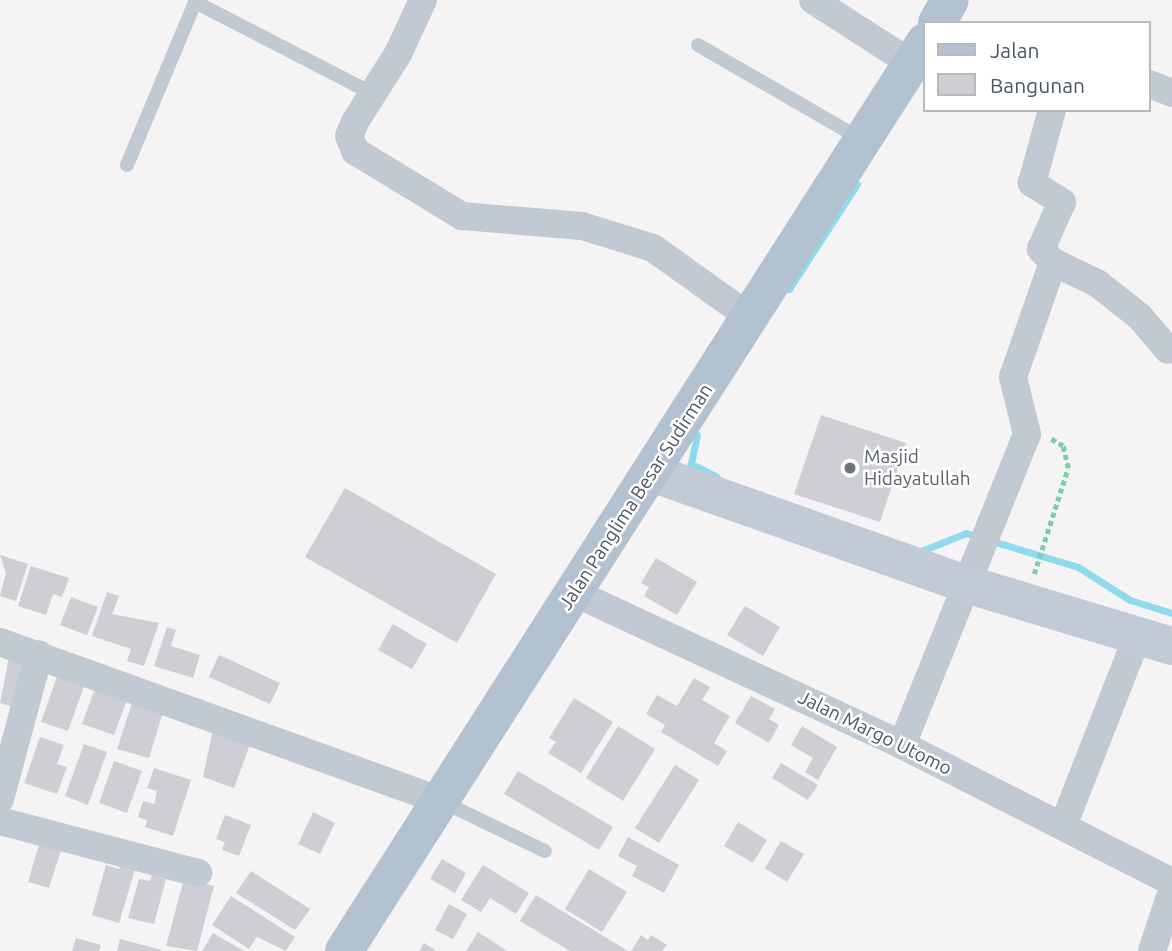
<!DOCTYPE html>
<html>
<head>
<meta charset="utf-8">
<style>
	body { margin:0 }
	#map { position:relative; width:1172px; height:951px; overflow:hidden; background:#f5f3f3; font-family:Ubuntu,sans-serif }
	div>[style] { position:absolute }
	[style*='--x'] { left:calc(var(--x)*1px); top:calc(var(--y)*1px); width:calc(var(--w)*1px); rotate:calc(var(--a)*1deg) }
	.stream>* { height:7px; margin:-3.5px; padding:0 3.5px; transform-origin:3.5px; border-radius:3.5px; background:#90daee }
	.building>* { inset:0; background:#cdcfd5 }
	.path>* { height:4.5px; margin-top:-2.25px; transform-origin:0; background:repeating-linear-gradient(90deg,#7ad0a6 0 5px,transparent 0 8.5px) }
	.lane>* { height:14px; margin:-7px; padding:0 7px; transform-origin:7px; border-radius:7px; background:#c1cad2 }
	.street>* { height:28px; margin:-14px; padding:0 14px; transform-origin:14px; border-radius:14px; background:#c1cad2 }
	.secondary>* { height:38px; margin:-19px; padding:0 19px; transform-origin:19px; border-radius:19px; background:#c1cbd6 }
	.primary>* { height:38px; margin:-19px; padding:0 19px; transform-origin:19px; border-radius:19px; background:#b3c2d1 }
	.dots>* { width:19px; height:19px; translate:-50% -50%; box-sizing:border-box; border:4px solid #fff; border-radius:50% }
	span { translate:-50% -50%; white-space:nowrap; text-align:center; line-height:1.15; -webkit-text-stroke:5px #fff; paint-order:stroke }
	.worship-label { font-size:19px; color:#5b616d }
	.left { translate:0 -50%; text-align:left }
	.street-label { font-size:19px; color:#4a5661 }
	.legend { position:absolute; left:923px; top:21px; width:228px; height:91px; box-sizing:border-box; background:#fff; border:2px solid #b7bbc0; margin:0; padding:9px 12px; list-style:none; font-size:21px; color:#4a5661 }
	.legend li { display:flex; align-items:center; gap:14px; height:35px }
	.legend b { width:35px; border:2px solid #b7bbc0 }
</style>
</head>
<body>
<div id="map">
	<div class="stream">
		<i style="--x:789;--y:289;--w:125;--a:-57.1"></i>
		<i style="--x:697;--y:435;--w:30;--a:102"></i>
		<i style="--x:691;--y:464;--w:28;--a:26"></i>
		<i style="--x:992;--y:541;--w:90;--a:16.8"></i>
		<i style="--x:1078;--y:567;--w:62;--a:32.4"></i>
		<i style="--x:1130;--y:600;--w:44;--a:17.2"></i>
		<i style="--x:921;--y:551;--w:48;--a:-21.8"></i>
		<i style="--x:966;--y:533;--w:16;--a:18"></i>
	</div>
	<div class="building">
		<i style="clip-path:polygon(821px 415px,906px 443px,880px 522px,794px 494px)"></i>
		<i style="clip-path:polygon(345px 488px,496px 574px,457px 643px,305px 557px)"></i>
		<i style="clip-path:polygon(0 555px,28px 564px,16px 601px,0 596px,6px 573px)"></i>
		<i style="clip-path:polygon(656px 558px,697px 582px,677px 615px,644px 596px,649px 587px,641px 583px)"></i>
		<i style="clip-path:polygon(31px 566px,69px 578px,62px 597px,53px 594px,46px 615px,18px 606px)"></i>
		<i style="clip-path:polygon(107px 592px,119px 596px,112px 614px,159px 623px,144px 666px,127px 661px,131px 649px,92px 636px)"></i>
		<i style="clip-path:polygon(71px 597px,98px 607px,87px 635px,60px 625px)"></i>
		<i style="clip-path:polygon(745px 606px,780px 627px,763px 656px,727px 635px)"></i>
		<i style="clip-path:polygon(393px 624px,427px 644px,412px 669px,378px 650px)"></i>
		<i style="clip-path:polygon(167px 627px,176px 630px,171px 646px,200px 655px,193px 678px,154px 666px)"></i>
		<i style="clip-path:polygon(10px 652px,35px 660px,19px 709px,0 703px)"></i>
		<i style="clip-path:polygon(219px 655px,280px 683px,270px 704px,209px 677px)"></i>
		<i style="clip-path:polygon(60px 668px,87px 678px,68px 731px,41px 722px)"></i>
		<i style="clip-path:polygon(694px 678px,710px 687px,702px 700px,730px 716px,714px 743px,727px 751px,718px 766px,661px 732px,665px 725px,646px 714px,657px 695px,677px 706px)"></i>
		<i style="clip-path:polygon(95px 689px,127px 700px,114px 735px,82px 724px)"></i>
		<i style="clip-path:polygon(751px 696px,775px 709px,769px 719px,779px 725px,769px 743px,735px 723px)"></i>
		<i style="clip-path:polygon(574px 698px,613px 722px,581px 773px,548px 753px,556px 742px,549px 738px)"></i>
		<i style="clip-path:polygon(133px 700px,164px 709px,149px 758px,117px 749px)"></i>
		<i style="clip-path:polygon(214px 724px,249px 747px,234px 788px,203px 777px)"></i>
		<i style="clip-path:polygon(618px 726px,655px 749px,623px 801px,586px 778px)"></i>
		<i style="clip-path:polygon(802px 726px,837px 747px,818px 780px,805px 772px,813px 758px,791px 745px)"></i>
		<i style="clip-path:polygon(40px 737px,64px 745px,57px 764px,67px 767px,57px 794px,24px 783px)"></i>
		<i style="clip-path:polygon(84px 744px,107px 752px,88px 805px,65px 796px)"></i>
		<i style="clip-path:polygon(114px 761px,142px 771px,127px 813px,99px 803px)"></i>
		<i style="clip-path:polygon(781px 763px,818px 785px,808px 800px,772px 778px)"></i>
		<i style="clip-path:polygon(675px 765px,699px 780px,659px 843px,635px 828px)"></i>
		<i style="clip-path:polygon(154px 768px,191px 780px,173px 836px,145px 827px,147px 820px,138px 817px,143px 801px,154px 804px,157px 791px,147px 788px)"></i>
		<i style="clip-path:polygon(518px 771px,613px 827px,599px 850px,504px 794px)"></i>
		<i style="clip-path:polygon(313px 812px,335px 823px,320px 854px,298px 844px)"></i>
		<i style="clip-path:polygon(225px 815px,251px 825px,239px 856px,222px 850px,225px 842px,216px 839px)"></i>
		<i style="clip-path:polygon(738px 822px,767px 840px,753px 863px,724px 846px)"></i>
		<i style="clip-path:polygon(628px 837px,679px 865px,664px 893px,632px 876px,637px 866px,618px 856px)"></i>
		<i style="clip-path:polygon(40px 841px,62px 847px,49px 888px,28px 882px)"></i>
		<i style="clip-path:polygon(781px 841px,804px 854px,787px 882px,765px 868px)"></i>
		<i style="clip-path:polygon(442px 859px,466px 873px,455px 893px,430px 879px)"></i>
		<i style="clip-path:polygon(121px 862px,136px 866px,119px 923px,92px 915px,106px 865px,119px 869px)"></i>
		<i style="clip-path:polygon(483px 865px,529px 893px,516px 914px,490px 898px,481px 912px,461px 900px)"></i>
		<i style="clip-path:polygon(589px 869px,627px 892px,602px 932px,565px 909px)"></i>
		<i style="clip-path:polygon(251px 871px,310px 909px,295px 930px,236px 893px)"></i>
		<i style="clip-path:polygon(152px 875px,166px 879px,154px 924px,128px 918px,139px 879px,150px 881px)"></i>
		<i style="clip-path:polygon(184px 879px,214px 886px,197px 951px,166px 946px)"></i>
		<i style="clip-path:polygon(536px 895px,628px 951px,570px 951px,520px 921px)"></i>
		<i style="clip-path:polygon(231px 896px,295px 937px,286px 951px,257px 937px,249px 949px,212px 925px)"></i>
		<i style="clip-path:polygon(449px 904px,467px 914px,453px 939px,435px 930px)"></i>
		<i style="clip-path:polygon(478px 932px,507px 951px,466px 951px)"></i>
		<i style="clip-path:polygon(213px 933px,244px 951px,202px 951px)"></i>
		<i style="clip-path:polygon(641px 935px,648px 940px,651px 935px,667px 945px,662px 951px,631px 951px)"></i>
		<i style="clip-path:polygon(76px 938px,101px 945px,99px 951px,72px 951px)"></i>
		<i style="clip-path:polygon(120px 939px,162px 950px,162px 951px,117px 951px)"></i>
		<i style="clip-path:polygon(424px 943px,437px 951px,419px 951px)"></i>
	</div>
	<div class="path">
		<i style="--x:1034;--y:574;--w:111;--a:-72.2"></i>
		<i style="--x:1068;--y:468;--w:23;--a:-103"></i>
		<i style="--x:1063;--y:446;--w:14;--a:-150"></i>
	</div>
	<div class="lane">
		<i style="--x:195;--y:2;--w:198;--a:27.3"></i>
		<i style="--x:698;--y:45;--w:188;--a:30"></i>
		<i style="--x:127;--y:165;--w:179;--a:-67.3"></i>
		<i style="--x:443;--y:802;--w:113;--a:25.7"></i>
	</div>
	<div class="street">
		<i style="--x:423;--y:0;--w:57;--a:114.8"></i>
		<i style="--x:399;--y:52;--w:83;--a:122.2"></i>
		<i style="--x:355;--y:122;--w:15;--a:113"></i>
		<i style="--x:349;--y:136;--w:16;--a:68"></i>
		<i style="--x:355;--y:151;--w:125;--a:31.3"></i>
		<i style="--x:462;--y:216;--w:120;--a:4.8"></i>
		<i style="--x:582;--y:226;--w:74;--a:17.2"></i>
		<i style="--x:653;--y:248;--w:117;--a:35.6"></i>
		<i style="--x:813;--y:0;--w:118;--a:32.9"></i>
		<i style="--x:1149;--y:84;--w:25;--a:21"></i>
		<i style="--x:1053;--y:262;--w:49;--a:25.5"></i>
		<i style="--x:1097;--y:283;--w:55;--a:38.3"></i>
		<i style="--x:1140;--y:317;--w:43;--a:49.7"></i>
		<i style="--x:575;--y:593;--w:361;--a:24.9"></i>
		<i style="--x:902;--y:745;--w:303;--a:26.9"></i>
		<i style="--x:0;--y:642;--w:469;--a:19.8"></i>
		<i style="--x:902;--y:745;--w:335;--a:-68.1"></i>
		<i style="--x:1027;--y:434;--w:59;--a:-103.8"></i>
		<i style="--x:1013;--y:377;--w:122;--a:-70.8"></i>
		<i style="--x:1053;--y:262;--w:18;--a:-133"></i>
		<i style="--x:1041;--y:249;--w:51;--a:-65.9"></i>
		<i style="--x:1062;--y:202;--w:36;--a:-148"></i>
		<i style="--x:1032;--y:183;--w:76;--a:-74.7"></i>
		<i style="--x:0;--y:799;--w:150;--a:-74.9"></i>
		<i style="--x:0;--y:821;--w:205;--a:14.7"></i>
		<i style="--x:1063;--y:826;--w:205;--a:-68.6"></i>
		<i style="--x:1152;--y:951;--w:63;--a:-71.6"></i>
	</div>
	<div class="secondary">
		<i style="--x:652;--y:473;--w:333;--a:19.5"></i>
		<i style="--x:966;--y:584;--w:215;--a:16.8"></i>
	</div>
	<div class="primary">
		<i style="--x:937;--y:23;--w:26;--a:-61"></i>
		<i style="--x:344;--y:951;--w:1079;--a:-57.41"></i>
	</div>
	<div class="dots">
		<i style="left:850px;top:468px;background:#6b7280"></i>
	</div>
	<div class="worship-label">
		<span class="left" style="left:864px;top:468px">Masjid<br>Hidayatullah</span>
	</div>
	<div class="street-label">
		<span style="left:636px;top:497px;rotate:-57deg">Jalan Panglima Besar Sudirman</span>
		<span style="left:875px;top:733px;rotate:26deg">Jalan Margo Utomo</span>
	</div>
	<ul class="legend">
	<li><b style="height:9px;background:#b3c2d1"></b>Jalan</li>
	<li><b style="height:19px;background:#cdcfd5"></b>Bangunan</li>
	</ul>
</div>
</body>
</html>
